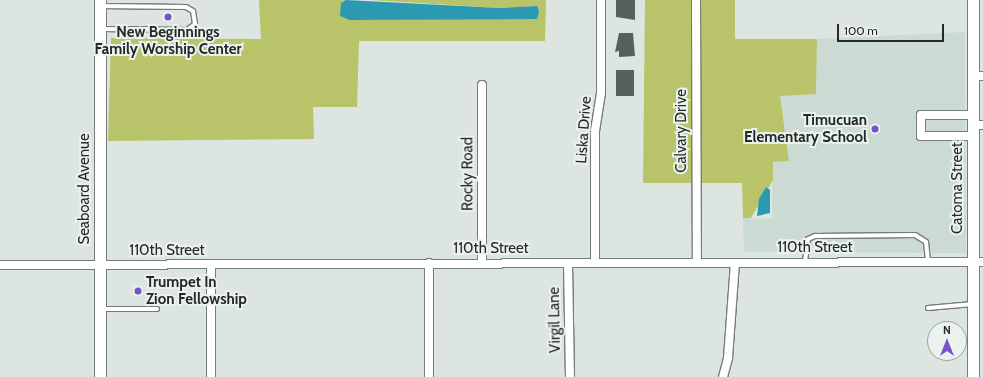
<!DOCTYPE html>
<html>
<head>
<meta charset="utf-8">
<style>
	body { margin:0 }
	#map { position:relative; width:983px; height:377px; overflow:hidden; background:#dde5e1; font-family:Cabin,sans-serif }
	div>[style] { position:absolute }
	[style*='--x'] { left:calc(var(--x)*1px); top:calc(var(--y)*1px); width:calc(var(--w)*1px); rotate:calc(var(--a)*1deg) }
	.built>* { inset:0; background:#cbdad2 }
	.green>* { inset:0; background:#b9c369 }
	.water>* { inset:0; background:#2c99b2 }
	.building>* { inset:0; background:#58605f }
	.roads { filter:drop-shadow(1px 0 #767d79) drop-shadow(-1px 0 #767d79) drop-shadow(0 1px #767d79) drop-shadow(0 -1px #767d79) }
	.service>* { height:4px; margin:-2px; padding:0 2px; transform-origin:2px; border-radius:2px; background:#fff }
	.minor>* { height:8px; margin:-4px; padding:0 4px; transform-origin:4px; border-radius:4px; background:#fff }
	.tertiary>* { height:11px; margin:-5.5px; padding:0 5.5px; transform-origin:5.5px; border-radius:5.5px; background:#fff }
	.dots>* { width:11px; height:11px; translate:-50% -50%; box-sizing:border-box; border:2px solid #eaf2ee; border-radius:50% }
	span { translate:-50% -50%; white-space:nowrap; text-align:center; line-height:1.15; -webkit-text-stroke:4px #eaf2ee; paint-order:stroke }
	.poi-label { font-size:15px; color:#252827; font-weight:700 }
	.right { translate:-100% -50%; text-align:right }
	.left { translate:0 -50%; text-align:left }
	.street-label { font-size:15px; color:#252827 }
	.north { position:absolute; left:927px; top:321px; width:40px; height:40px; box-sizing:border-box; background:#eaf2ee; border:1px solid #9ba19e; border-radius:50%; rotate:0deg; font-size:11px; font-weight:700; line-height:16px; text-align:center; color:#252827 }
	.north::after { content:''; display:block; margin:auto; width:14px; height:18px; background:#7652cc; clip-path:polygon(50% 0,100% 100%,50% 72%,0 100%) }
	.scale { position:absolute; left:837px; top:24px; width:107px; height:18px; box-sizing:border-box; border:2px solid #252827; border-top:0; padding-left:5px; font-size:12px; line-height:14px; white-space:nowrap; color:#252827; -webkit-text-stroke:3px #eaf2ee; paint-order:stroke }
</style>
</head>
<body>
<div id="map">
	<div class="built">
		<i style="clip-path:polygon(965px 32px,966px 253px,744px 252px,743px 218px,772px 219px,773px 162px,789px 161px,780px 96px,816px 93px,817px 39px)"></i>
	</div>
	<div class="green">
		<i style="clip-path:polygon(259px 0,346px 0,341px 3px,350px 20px,537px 18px,537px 6px,500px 8px,370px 0,546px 0,545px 41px,359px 41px,357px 107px,313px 107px,314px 139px,108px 141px,111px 38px,261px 39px)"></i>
		<i style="clip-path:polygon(645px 0,735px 0,735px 39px,817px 39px,816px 94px,780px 96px,789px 161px,773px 162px,773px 180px,751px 218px,743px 218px,742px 183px,643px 183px)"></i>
	</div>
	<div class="water">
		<i style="clip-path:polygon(346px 0,500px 8px,537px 6px,539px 11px,537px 19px,350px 20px,340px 16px,341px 3px)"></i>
		<i style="clip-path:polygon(766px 187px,770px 190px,770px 213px,757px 216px,759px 199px)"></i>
	</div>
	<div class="building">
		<i style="clip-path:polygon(616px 0,635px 0,635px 20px,616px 17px)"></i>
		<i style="clip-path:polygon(619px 33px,633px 33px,635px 56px,619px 57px,619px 51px,615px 52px)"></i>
		<i style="clip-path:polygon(616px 70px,634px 70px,634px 96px,616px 96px)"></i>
	</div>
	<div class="roads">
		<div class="service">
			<i style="--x:100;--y:6;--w:86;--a:0.7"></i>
			<i style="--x:186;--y:7;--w:8;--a:30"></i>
			<i style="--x:193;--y:11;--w:13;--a:81"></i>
			<i style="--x:195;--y:24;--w:10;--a:143"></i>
			<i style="--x:187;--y:30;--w:86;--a:-179.3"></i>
			<i style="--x:805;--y:262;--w:23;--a:-83"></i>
			<i style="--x:808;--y:239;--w:8;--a:-23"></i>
			<i style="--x:815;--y:236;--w:100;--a:-0.6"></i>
			<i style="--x:915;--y:235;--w:13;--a:32"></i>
			<i style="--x:926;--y:242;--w:20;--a:84"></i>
			<i style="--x:928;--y:308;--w:45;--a:-5.1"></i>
			<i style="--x:101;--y:309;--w:56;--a:0"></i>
		</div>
		<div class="minor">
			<i style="--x:696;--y:0;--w:263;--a:89.8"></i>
			<i style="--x:973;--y:76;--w:10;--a:0"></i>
			<i style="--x:482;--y:85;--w:178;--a:90"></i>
			<i style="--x:973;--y:115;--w:52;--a:180"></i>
			<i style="--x:921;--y:115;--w:21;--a:90"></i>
			<i style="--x:921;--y:136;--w:52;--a:0"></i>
			<i style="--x:973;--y:125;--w:10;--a:0"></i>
			<i style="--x:429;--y:263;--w:114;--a:90"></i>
			<i style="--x:568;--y:263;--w:114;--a:89"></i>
			<i style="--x:595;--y:263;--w:132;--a:-90"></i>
			<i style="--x:595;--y:131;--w:38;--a:-81"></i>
			<i style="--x:601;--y:93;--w:93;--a:-90"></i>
			<i style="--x:0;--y:265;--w:983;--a:-0.17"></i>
			<i style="--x:211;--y:377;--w:112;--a:-90"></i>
			<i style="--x:723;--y:377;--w:20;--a:-75"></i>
			<i style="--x:728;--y:358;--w:95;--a:-85.8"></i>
		</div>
		<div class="tertiary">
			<i style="--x:100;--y:0;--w:377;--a:90"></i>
			<i style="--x:973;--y:377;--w:377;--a:-90"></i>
		</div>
	</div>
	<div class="dots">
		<i style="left:168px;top:17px;background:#7652cc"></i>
		<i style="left:875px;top:129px;background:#7652cc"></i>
		<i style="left:138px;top:291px;background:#7652cc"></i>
	</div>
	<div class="poi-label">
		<span style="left:168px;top:41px">New Beginnings<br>Family Worship Center</span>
		<span class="right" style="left:867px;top:129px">Timucuan<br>Elementary School</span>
		<span class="left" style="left:146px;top:291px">Trumpet In<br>Zion Fellowship</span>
	</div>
	<div class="street-label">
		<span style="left:584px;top:130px;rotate:-86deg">Liska Drive</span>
		<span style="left:682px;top:131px;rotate:-90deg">Calvary Drive</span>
		<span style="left:468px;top:174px;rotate:-90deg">Rocky Road</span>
		<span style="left:958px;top:188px;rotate:-90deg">Catoma Street</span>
		<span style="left:85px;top:189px;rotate:-90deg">Seaboard Avenue</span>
		<span style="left:815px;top:248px">110th Street</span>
		<span style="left:491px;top:249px">110th Street</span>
		<span style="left:167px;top:251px">110th Street</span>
		<span style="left:555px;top:320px;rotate:-91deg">Virgil Lane</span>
	</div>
	<div class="north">N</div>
	<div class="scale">100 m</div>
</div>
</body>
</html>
